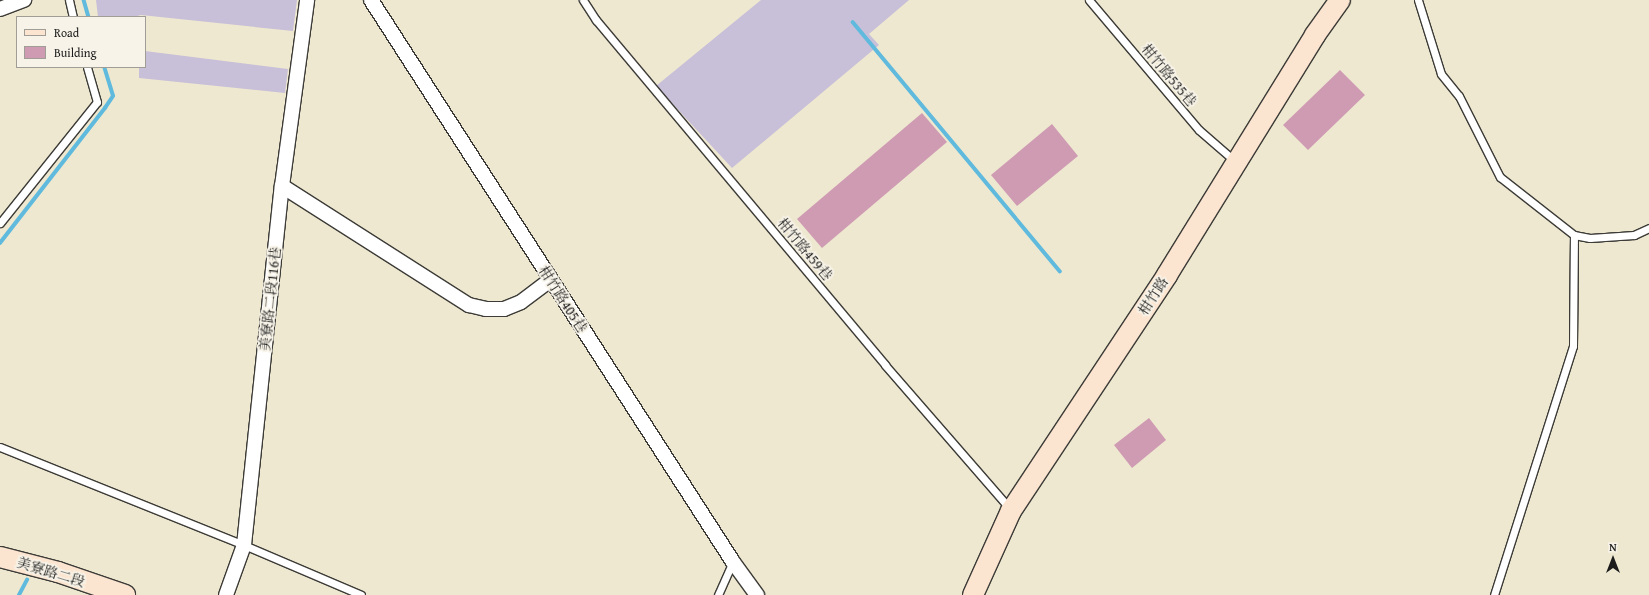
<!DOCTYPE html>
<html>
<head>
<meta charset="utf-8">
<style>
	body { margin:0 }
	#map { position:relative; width:1649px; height:595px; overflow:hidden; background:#eee8d0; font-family:"Gentium Book Plus","Noto Serif TC",serif }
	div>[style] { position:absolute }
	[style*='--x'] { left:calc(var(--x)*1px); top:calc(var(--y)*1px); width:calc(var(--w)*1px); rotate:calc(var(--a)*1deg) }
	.industrial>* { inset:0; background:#c8bfd8 }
	.stream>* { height:3.5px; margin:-1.75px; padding:0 1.75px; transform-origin:1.75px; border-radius:1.75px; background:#5fbadd }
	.building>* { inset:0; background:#cf9bb3 }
	.roads { filter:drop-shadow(1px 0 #3c3b37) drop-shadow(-1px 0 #3c3b37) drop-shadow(0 1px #3c3b37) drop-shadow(0 -1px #3c3b37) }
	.lane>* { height:7px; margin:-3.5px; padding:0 3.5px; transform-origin:3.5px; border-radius:3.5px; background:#fff }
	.street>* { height:14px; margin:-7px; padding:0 7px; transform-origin:7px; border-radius:7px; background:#fff }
	.secondary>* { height:20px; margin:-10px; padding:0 10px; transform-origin:10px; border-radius:10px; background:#fce5d0 }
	span { translate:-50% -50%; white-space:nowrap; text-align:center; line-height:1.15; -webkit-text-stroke:3.5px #f7f3e8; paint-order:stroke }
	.street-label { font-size:14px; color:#1c1c1c }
	.legend { position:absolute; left:16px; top:16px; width:130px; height:52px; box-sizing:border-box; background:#f7f3e8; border:1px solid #9f9d96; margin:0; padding:5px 7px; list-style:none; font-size:12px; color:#1c1c1c }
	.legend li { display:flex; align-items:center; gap:8px; height:20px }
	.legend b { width:20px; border:1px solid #9f9d96 }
	.north { position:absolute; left:1593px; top:539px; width:40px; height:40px; -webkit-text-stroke:3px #f7f3e8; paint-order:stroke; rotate:0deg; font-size:11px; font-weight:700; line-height:16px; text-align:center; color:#1c1c1c }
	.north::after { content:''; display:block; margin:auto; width:14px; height:18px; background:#1c1c1c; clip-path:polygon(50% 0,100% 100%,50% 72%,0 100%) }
</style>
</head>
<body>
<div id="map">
	<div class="industrial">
		<i style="clip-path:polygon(96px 0,297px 0,293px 31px,141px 15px,133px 17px,98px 17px)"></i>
		<i style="clip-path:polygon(761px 0,909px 0,869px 34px,879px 45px,732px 168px,656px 86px)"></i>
		<i style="clip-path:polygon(145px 51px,288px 69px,285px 93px,139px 78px,139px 67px,145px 67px)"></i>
	</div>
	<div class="stream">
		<i style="--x:84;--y:0;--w:18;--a:74"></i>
		<i style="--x:853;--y:22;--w:324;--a:50.3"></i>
		<i style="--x:0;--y:243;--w:171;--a:-52.1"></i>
		<i style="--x:105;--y:108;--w:14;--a:-56"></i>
		<i style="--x:113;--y:96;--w:30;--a:-107"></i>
		<i style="--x:19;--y:595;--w:17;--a:-62"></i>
	</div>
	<div class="building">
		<i style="clip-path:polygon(1340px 70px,1365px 95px,1308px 150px,1283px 125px)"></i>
		<i style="clip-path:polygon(922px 113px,947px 142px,822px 248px,797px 219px)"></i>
		<i style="clip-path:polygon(1052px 124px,1078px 156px,1017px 206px,991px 175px)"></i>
		<i style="clip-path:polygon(1149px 418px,1166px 440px,1132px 468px,1114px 445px)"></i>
	</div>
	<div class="roads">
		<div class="lane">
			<i style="--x:69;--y:0;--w:17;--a:77"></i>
			<i style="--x:583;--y:0;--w:24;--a:57"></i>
			<i style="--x:596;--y:20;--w:450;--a:50"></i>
			<i style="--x:885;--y:365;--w:192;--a:49"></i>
			<i style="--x:1089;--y:0;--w:170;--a:49.8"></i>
			<i style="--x:1199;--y:130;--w:49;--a:40.9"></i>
			<i style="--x:1418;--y:0;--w:77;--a:72.7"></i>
			<i style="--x:1441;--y:74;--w:28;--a:51"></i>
			<i style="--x:1459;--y:96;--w:91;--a:63.2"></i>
			<i style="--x:1500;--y:177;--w:94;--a:38.1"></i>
			<i style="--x:1574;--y:235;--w:16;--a:11"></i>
			<i style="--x:1590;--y:238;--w:44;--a:-3.9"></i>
			<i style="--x:1634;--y:235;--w:17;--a:-25"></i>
			<i style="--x:0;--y:223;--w:155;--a:-51.3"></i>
			<i style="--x:97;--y:102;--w:36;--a:-106"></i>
			<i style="--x:0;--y:447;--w:263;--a:21.9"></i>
			<i style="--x:244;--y:545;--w:127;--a:23.1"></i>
			<i style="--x:718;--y:595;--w:36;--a:-66"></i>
			<i style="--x:1494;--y:595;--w:261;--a:-72.4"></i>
			<i style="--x:1573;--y:346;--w:111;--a:-89.5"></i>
		</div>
		<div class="street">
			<i style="--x:371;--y:0;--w:668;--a:57.21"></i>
			<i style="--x:733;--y:562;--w:41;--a:54"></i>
			<i style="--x:0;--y:9;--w:26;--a:-21"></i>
			<i style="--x:282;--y:186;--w:222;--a:32.5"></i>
			<i style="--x:469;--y:305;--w:17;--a:13"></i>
			<i style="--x:486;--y:309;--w:18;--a:0"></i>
			<i style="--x:504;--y:309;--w:18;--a:-22"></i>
			<i style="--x:521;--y:302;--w:36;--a:-37"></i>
			<i style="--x:226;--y:595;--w:53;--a:-70.2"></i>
			<i style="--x:244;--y:545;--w:361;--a:-84"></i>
			<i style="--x:282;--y:186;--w:188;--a:-82.3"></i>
		</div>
		<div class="secondary">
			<i style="--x:0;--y:557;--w:60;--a:14.5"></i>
			<i style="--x:58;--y:572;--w:71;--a:18.9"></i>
			<i style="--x:973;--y:595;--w:92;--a:-65.7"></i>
			<i style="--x:1011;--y:511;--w:283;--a:-56.5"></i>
			<i style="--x:1167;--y:275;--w:282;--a:-58.3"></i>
			<i style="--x:1315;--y:35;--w:43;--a:-54.5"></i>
		</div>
	</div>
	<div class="street-label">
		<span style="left:1169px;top:75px;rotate:50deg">柑竹路535巷</span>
		<span style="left:805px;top:249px;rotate:50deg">柑竹路459巷</span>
		<span style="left:1153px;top:296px;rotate:-57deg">柑竹路</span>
		<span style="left:270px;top:299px;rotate:-84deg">美寮路二段116巷</span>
		<span style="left:563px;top:299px;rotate:57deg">柑竹路405巷</span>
		<span style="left:51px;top:572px;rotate:17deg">美寮路二段</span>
	</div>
	<ul class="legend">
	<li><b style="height:5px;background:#fce5d0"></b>Road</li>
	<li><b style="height:11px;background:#cf9bb3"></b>Building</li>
	</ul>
	<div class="north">N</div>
</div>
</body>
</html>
